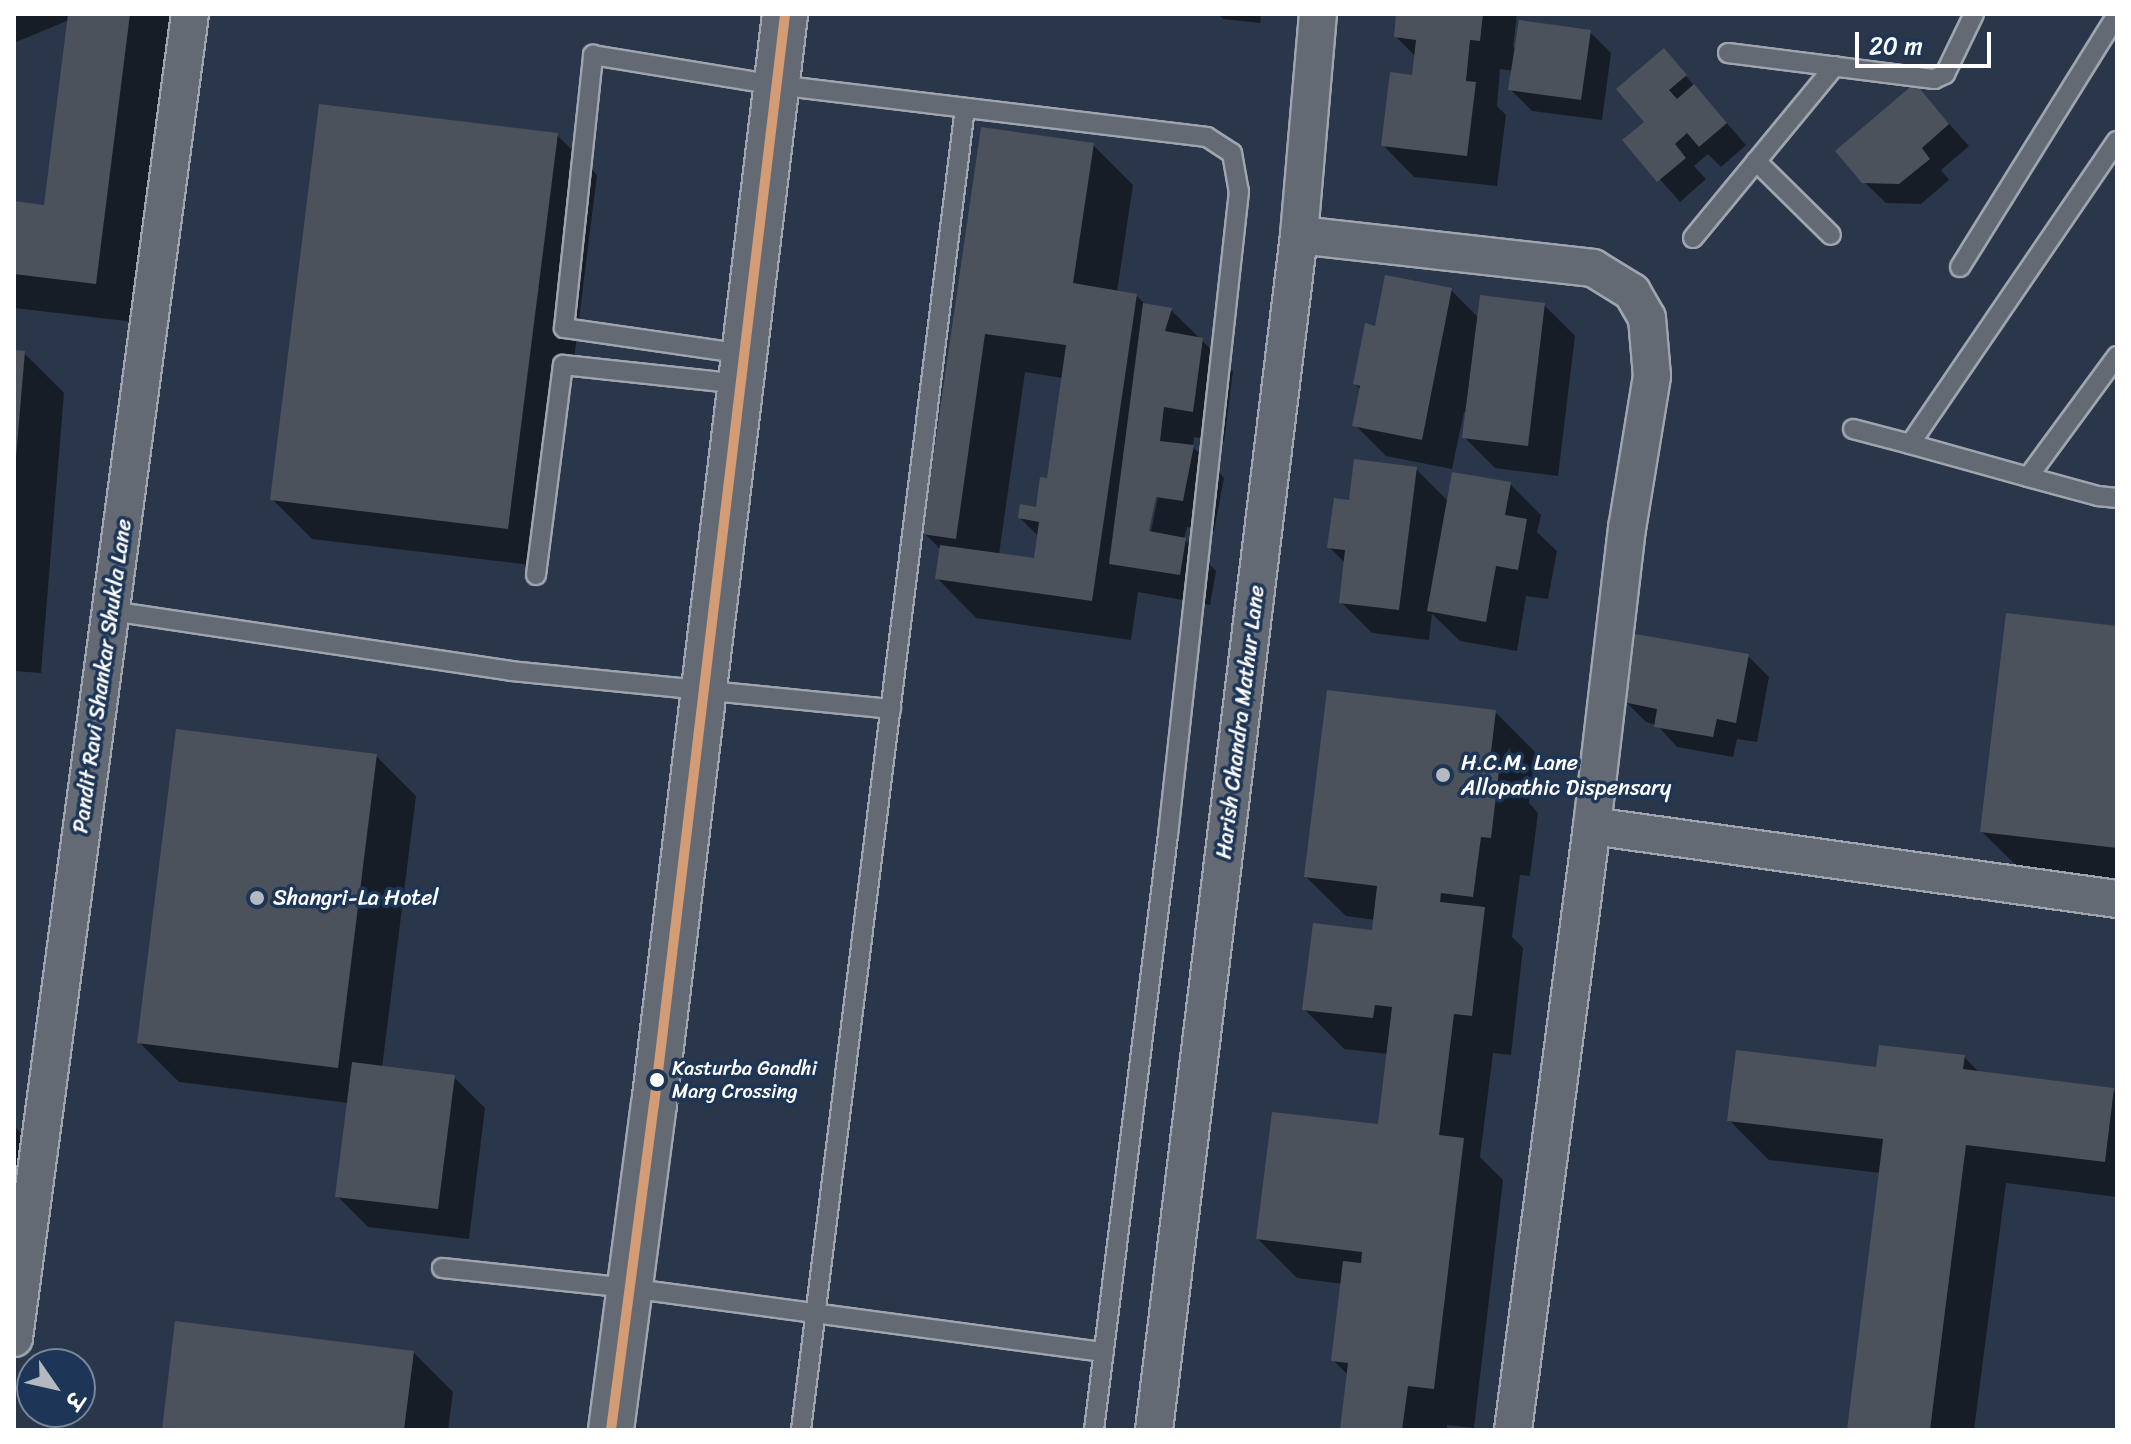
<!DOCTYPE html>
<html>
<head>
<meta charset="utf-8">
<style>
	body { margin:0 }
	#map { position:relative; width:2131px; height:1444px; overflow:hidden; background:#2a374a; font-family:Sriracha,"Playpen Sans Deva",sans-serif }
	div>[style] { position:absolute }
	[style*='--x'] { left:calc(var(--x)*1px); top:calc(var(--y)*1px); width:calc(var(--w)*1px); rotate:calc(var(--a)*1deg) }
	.shadow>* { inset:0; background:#0007 }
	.building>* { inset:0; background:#4c525c }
	.roads { filter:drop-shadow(2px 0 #9fa5ae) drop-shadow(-2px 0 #9fa5ae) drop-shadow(0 2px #9fa5ae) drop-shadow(0 -2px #9fa5ae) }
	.lane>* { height:18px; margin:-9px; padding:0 9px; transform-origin:9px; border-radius:9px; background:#636a74 }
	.street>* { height:36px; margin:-18px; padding:0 18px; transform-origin:18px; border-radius:18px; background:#636a74 }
	.secondary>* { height:44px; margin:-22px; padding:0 22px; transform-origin:22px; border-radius:22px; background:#636a74 }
	.bus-1>* { height:10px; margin:-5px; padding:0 5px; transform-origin:5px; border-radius:5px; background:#d39c74 }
	.dots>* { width:22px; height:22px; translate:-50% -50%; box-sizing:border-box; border:4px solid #1d3557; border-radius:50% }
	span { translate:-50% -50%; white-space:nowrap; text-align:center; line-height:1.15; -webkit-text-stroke:7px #1d3557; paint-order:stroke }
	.bus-label { font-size:20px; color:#fff }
	.left { translate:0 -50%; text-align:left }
	.street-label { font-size:22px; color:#fff }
	.poi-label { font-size:22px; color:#fff }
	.frame { position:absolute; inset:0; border:16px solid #fff; pointer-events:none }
	.north { position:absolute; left:16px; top:1348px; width:80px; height:80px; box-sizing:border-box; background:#1d3557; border:2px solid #77869a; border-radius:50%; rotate:124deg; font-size:22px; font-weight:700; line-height:32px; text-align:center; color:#fff }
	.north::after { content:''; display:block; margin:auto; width:28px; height:36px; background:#b4b9c0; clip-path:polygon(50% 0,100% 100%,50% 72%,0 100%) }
	.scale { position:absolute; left:1855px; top:32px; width:136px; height:36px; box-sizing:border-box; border:4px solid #fff; border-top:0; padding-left:10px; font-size:24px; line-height:28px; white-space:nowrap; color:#fff; -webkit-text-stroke:6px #1d3557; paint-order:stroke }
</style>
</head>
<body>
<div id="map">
	<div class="shadow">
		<i style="clip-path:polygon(14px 14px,174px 14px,135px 322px,14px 308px,14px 203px,46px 207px,69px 20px,14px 43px)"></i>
		<i style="clip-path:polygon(1218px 14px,1261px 14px,1260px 23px,1223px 19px)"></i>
		<i style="clip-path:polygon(1398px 14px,1517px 14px,1513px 47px,1517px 48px,1590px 32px,1611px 53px,1602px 120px,1532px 111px,1511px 90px,1513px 71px,1500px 69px,1497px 106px,1506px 115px,1497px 186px,1414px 177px,1384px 146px,1414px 77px,1416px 57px,1396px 37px)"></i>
		<i style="clip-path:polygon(1664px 51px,1746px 145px,1721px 167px,1708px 154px,1694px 166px,1706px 179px,1680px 202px,1625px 140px,1647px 122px)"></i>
		<i style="clip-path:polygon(1915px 86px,1969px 146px,1941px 170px,1949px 180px,1921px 204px,1886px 203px,1864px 182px)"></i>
		<i style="clip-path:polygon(evenodd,983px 130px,1093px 145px,1133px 185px,1117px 292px,1136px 295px,1147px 306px,1171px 310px,1233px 371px,1224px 442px,1194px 437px,1193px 447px,1224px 478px,1214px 531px,1187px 527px,1184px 539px,1216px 571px,1210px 605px,1138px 592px,1131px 640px,976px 618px,937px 578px,941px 550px,924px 533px,983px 130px,1025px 372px,1063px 378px,1048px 480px,1038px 509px,1020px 518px,1039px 537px,1036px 560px,999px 555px,1025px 372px,983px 130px,1156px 487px,1160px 487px,1150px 536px,1147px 536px,1156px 487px)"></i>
		<i style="clip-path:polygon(557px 135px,597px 175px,548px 567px,312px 539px,272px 499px)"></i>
		<i style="clip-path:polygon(1451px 290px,1479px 318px,1544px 305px,1575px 336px,1558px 476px,1495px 468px,1464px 437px,1467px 412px,1464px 412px,1452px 469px,1386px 456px,1355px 425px,1361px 390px,1355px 384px,1377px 328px)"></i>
		<i style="clip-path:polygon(14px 352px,24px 353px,64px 393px,41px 673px,14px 671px)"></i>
		<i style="clip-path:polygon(1416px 469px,1448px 501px,1510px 484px,1541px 515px,1537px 532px,1557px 551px,1548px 599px,1526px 596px,1517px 651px,1460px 641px,1432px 614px,1429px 640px,1372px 633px,1341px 602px,1346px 564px,1329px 547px,1351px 502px)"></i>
		<i style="clip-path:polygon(2117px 628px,2117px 882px,2022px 871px,1982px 832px)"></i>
		<i style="clip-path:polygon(1748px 656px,1769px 677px,1757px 742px,1737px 739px,1733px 757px,1677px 747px,1657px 725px,1646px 722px,1625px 701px)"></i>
		<i style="clip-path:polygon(1495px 712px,1535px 752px,1529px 803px,1538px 813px,1530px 876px,1520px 875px,1512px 937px,1523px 948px,1511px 1055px,1493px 1053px,1480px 1157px,1503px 1180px,1474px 1428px,1447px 1425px,1447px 1430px,1342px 1430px,1349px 1376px,1333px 1360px,1343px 1284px,1297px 1278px,1258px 1239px,1380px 1126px,1389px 1054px,1344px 1049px,1304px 1009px,1374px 933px,1375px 920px,1346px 916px,1306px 877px)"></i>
		<i style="clip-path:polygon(376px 756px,416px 796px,382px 1068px,454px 1077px,485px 1108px,469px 1239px,368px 1227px,337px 1196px,349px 1103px,179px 1082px,139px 1042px)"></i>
		<i style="clip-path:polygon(1964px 1057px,1980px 1073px,2113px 1090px,2117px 1093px,2117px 1197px,2006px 1183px,1974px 1430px,1849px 1430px,1881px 1173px,1769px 1160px,1729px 1120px,1878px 1069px)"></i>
		<i style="clip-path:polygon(14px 1126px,33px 1145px,14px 1290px)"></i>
		<i style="clip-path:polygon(413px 1352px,453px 1392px,448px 1430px,164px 1430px)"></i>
	</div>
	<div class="building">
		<i style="clip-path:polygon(68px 14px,130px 14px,96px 284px,14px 274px,14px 201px,44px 205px)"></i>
		<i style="clip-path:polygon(1396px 14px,1483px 14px,1480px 41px,1470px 40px,1466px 81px,1476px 82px,1467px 156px,1381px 146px,1390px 72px,1412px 75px,1416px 40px,1394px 37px)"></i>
		<i style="clip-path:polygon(1519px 20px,1591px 30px,1581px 100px,1508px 90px)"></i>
		<i style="clip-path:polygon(1664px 48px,1687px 75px,1669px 90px,1677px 99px,1694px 84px,1727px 123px,1699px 147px,1687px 133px,1675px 144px,1686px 158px,1657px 182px,1622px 140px,1644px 122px,1616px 89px)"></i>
		<i style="clip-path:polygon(1915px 83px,1949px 124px,1922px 148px,1930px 159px,1899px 184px,1862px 183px,1835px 151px)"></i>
		<i style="clip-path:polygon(319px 104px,558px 133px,508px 529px,270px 500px)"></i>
		<i style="clip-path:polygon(981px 127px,1094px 143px,1073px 283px,1137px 294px,1092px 601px,935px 579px,940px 545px,1034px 558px,1039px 522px,1018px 518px,1020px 504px,1036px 507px,1040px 477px,1047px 478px,1066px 345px,985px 334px,956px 539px,922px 534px)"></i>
		<i style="clip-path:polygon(1385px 275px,1452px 288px,1422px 440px,1352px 426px,1360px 386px,1353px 384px,1365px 323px,1375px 326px)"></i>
		<i style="clip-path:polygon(1480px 295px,1545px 303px,1528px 446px,1462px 438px)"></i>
		<i style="clip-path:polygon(1143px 303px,1172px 308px,1165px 331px,1203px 338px,1193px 412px,1164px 407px,1160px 441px,1194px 445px,1183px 501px,1156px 497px,1149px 531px,1186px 538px,1180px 575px,1109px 564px)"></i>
		<i style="clip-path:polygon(14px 350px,25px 351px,16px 457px,14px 457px)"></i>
		<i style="clip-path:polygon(1354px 459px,1417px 467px,1399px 610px,1339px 603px,1345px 550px,1327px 548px,1334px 498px,1349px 500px)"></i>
		<i style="clip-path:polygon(1452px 472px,1511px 482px,1505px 515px,1527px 519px,1518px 570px,1496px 566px,1486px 622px,1427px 611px)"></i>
		<i style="clip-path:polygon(2006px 613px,2117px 626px,2117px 848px,1980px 832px)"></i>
		<i style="clip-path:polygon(1635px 634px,1749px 654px,1736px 723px,1717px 719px,1713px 737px,1654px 727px,1657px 709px,1623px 702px)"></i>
		<i style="clip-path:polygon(1327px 690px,1496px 710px,1489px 769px,1499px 771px,1491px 838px,1481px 837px,1473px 897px,1441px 893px,1440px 902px,1485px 907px,1472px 1016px,1454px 1014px,1439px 1135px,1464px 1138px,1434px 1389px,1408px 1386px,1402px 1430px,1340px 1430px,1348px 1363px,1331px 1361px,1343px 1261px,1361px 1263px,1362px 1252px,1256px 1239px,1272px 1112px,1378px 1124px,1392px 1007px,1375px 1005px,1373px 1018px,1302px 1010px,1313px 923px,1372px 930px,1377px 886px,1304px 877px)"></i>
		<i style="clip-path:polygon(176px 729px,377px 754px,338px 1068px,137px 1043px)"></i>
		<i style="clip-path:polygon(1879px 1045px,1965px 1055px,1963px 1069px,2114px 1088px,2105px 1162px,1966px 1145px,1930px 1430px,1847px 1430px,1883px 1139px,1727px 1121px,1736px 1050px,1876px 1067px)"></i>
		<i style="clip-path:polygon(352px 1062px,455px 1075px,438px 1209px,335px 1197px)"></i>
		<i style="clip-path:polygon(175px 1321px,414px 1351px,404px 1430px,162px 1430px)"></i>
	</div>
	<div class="roads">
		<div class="lane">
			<i style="--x:1728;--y:53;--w:208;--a:7.2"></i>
			<i style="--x:1934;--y:79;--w:12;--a:-24"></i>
			<i style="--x:1945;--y:74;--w:67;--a:-64.2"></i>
			<i style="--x:1756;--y:161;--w:105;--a:44.6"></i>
			<i style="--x:1693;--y:238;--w:223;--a:-50.5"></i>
			<i style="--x:1960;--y:267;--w:297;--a:-58.1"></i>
			<i style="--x:745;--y:354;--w:183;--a:-171.8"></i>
			<i style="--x:564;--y:328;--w:275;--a:-83.9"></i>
			<i style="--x:593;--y:55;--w:186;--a:9.3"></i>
			<i style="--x:777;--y:85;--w:433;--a:6.9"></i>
			<i style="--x:1207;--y:137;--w:30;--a:33"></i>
			<i style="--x:1232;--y:153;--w:39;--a:80"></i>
			<i style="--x:1239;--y:191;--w:648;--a:96.29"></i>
			<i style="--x:1168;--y:835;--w:600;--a:97.09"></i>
			<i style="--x:2117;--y:356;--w:150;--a:126.3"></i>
			<i style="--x:2028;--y:477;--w:73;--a:15.2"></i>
			<i style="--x:2098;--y:496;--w:19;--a:6"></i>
			<i style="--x:1853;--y:429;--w:59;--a:14.7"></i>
			<i style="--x:1910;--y:444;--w:367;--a:-55.7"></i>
			<i style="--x:1910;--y:444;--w:123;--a:15.6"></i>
			<i style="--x:536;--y:575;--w:212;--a:-82.7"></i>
			<i style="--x:563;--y:365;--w:179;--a:6.1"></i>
			<i style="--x:111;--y:611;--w:404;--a:8.5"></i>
			<i style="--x:511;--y:671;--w:382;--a:5.7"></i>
			<i style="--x:442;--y:1268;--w:188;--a:6.1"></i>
			<i style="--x:629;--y:1288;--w:479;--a:7.7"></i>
			<i style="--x:801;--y:1430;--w:1332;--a:-82.93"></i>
		</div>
		<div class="street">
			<i style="--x:1299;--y:235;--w:296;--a:6.4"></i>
			<i style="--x:1593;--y:268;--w:46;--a:31.6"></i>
			<i style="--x:1632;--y:292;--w:30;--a:60"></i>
			<i style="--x:1647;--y:318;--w:58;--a:85.1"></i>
			<i style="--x:1652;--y:376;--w:154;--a:99.3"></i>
			<i style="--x:1627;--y:528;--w:300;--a:96.7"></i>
			<i style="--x:1592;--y:826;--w:530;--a:7.92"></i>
			<i style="--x:14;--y:1338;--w:1336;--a:-82.43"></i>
			<i style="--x:1154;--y:1430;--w:1204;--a:-83.08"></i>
			<i style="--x:1299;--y:235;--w:222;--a:-85.1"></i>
			<i style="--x:1513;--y:1430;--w:609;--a:-82.55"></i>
		</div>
		<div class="secondary">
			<i style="--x:611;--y:1430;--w:328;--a:-82.5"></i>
			<i style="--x:654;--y:1105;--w:1099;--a:-83.15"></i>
		</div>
	</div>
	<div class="bus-1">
		<i style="--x:611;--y:1430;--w:328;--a:-82.5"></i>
		<i style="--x:654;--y:1105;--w:1099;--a:-83.15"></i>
	</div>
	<div class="dots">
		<i style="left:1443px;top:775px;background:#b4b9c0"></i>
		<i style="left:257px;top:898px;background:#b4b9c0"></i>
		<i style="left:657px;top:1080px;background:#fff"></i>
	</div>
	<div class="bus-label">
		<span class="left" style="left:672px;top:1080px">Kasturba Gandhi<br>Marg Crossing</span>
	</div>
	<div class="street-label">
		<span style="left:102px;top:676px;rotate:-82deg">Pandit Ravi Shankar Shukla Lane</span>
		<span style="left:1240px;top:722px;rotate:-83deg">Harish Chandra Mathur Lane</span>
	</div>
	<div class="poi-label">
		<span class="left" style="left:1461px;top:775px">H.C.M. Lane<br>Allopathic Dispensary</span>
		<span class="left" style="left:273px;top:898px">Shangri-La Hotel</span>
	</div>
	<div class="frame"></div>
	<div class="north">उ</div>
	<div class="scale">20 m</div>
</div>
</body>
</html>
